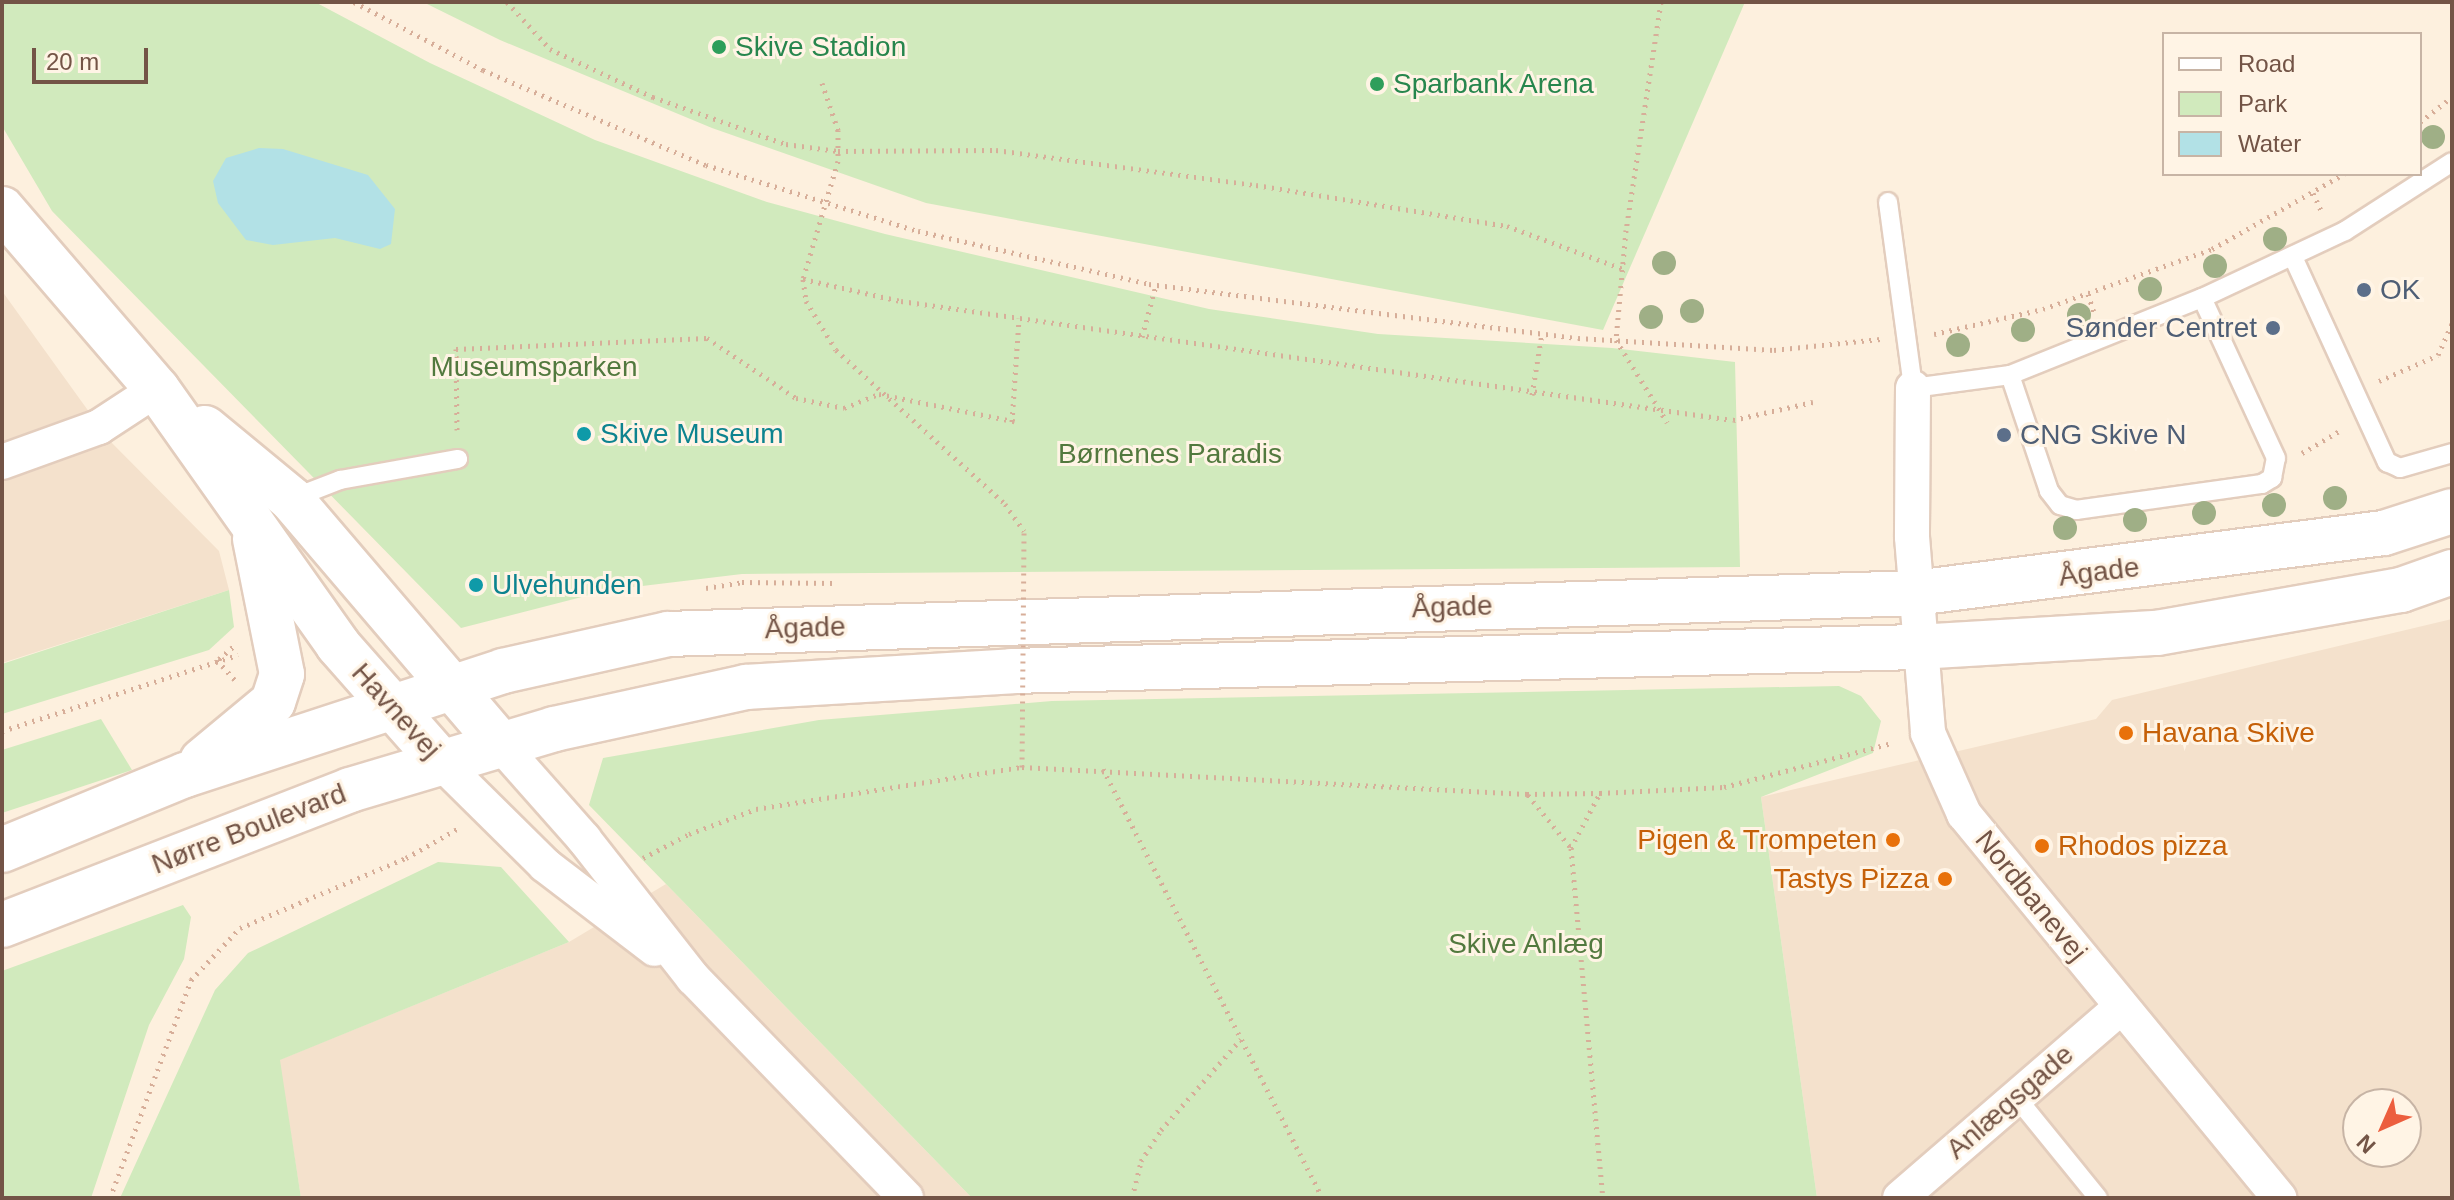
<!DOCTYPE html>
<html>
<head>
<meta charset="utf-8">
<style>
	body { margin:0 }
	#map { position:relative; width:2454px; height:1200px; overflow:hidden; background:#fdf0de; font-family:Arial,sans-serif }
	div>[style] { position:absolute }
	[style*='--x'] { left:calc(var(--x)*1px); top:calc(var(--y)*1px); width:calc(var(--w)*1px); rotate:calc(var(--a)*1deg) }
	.residential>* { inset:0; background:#f4e1cc }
	.green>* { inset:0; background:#d1eabd }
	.water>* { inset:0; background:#b2e1e6 }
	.path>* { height:5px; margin-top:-2.5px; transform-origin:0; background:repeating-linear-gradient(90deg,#d7ae99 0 2px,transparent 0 8px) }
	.roads { filter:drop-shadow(2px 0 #e3cdbd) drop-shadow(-2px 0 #e3cdbd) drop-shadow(0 2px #e3cdbd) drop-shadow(0 -2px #e3cdbd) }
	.lane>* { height:18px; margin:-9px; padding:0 9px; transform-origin:9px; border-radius:9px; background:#fff }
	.street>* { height:34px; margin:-17px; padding:0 17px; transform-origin:17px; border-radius:17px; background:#fff }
	.secondary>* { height:44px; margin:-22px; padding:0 22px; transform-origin:22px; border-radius:22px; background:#fff }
	.path-bridge>* { height:5px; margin-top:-2.5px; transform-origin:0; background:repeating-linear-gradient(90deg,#d7ae99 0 2px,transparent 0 8px) }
	.trees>* { width:24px; height:24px; margin:-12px; border-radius:50%; background:#9faf86 }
	.dots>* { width:22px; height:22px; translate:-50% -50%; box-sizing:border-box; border:4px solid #fff4e5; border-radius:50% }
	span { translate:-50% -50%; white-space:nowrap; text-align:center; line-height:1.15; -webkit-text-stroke:6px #fff4e5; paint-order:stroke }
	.leisure-label { font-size:28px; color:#27864d }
	.left { translate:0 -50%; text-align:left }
	.service-label { font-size:28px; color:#4e5e75 }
	.right { translate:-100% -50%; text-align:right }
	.park-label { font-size:28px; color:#52793e }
	.culture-label { font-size:28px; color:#0d838f }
	.street-label { font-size:28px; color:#735446 }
	.food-label { font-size:28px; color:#c56008 }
	.frame { position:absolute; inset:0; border:4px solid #735446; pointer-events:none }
	.legend { position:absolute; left:2162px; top:32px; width:260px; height:144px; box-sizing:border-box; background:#fff4e5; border:2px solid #c7b4a5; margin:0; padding:10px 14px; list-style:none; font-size:24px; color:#735446 }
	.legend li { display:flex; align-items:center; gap:16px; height:40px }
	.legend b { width:40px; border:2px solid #c7b4a5 }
	.north { position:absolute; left:2342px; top:1088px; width:80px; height:80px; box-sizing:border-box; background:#fff4e5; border:2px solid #c7b4a5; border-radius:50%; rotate:225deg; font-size:22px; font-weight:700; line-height:32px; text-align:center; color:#735446 }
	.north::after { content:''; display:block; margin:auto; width:28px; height:36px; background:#ec5e3e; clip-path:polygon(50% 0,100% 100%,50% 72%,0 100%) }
	.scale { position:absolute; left:32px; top:48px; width:116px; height:36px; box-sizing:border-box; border:4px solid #735446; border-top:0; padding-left:10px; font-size:24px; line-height:28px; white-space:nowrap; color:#735446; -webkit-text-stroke:6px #fff4e5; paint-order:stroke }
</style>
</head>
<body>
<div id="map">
	<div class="residential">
		<i style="clip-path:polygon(2px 291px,110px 441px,219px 551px,229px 590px,2px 663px)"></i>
		<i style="clip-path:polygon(evenodd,2452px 619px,2452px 1198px,1817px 1198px,1761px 797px,2096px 719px,2112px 700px,2452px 619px,2358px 1104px,2406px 1104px,2406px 1152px,2358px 1152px,2358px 1104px)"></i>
		<i style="clip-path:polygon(666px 884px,972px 1198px,301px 1198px,279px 1060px,569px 942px)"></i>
	</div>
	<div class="green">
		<i style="clip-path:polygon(2px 2px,315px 2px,430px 63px,595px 140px,767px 202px,885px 234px,1209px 309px,1378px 334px,1612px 348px,1735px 362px,1740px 567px,742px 574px,609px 590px,461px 628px,52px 211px,2px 126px)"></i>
		<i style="clip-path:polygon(423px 2px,1745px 2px,1603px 330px,926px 203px,712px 128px,500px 40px)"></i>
		<i style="clip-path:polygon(229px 590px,234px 627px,209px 650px,2px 714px,2px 664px)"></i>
		<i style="clip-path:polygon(1839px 686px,1861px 696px,1881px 721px,1873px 753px,1761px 797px,1817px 1198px,972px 1198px,589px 805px,603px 758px,819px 720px,1052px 701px)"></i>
		<i style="clip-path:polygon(101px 719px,132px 770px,2px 813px,2px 750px)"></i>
		<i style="clip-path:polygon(438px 862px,501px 867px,569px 942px,280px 1060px,301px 1198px,120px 1198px,215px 990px,248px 953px)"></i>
		<i style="clip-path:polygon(183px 905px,191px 917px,184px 959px,149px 1025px,91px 1198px,2px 1198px,2px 971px)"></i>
	</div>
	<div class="water">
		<i style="clip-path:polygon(259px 148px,283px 149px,368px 175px,395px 209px,391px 244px,380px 249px,335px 238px,273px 245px,246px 240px,218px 203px,213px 181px,226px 158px)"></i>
	</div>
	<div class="path">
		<i style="--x:354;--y:2;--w:146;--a:27.8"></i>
		<i style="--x:483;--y:70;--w:242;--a:23.1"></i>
		<i style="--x:706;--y:165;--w:222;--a:17.3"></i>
		<i style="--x:918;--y:231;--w:237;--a:12.9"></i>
		<i style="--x:1149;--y:284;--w:432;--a:7.2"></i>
		<i style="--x:1578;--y:338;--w:196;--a:3.5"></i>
		<i style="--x:1774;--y:350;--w:107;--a:-5.9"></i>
		<i style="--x:507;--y:2;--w:64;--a:47.5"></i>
		<i style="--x:550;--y:49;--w:114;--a:25"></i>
		<i style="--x:653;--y:97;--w:141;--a:19.5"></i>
		<i style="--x:786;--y:144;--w:52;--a:7.7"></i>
		<i style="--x:838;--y:151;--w:158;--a:-0.4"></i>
		<i style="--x:996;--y:150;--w:262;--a:7.7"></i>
		<i style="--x:1256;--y:185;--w:254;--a:9.3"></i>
		<i style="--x:1507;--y:226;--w:124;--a:20.3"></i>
		<i style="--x:1661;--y:2;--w:231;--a:98.7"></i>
		<i style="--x:1626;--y:230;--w:110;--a:95.2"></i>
		<i style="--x:1616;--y:340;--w:97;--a:58.1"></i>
		<i style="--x:822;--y:83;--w:50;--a:71.2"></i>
		<i style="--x:838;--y:130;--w:31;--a:90"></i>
		<i style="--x:838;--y:161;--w:123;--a:106.5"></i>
		<i style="--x:803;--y:279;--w:22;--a:82"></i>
		<i style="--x:806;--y:301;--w:57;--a:58.5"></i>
		<i style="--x:836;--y:350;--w:229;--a:42.3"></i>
		<i style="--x:1005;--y:504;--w:33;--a:55"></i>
		<i style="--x:2420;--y:122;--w:41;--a:-38"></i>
		<i style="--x:2313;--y:193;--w:19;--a:65"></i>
		<i style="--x:803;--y:279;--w:100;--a:12.7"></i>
		<i style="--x:901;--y:301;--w:840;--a:8.14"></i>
		<i style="--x:1733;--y:420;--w:82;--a:-12.7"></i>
		<i style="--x:2088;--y:294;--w:19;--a:72"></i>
		<i style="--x:1934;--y:334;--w:112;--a:-12.9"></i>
		<i style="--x:2043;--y:309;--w:179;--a:-19.5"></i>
		<i style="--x:2212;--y:249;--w:152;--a:-29.6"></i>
		<i style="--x:1142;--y:337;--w:54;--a:-74.9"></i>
		<i style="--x:2379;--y:381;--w:64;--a:-23.8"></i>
		<i style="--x:2438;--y:355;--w:35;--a:-66"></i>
		<i style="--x:1532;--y:395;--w:63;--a:-80.8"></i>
		<i style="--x:1012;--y:422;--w:104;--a:-86.1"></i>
		<i style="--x:457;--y:430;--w:81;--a:-90.7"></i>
		<i style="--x:456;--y:349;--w:251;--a:-2.5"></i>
		<i style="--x:707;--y:338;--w:107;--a:34"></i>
		<i style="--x:796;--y:398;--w:49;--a:11.8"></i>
		<i style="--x:844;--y:408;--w:38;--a:-22"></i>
		<i style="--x:879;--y:394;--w:142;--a:11.4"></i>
		<i style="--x:2302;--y:453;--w:45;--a:-30.5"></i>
		<i style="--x:706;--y:588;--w:36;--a:-9"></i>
		<i style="--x:742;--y:582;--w:94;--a:0.6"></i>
		<i style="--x:219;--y:659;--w:21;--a:-41"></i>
		<i style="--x:217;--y:660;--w:27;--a:48"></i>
		<i style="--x:2;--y:731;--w:248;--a:-17.9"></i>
		<i style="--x:1103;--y:769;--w:482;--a:62.9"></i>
		<i style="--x:1528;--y:795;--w:68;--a:50.9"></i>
		<i style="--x:1571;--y:848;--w:62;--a:-62.2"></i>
		<i style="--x:1571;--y:848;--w:351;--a:84.8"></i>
		<i style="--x:643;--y:858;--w:52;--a:-27.6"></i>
		<i style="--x:689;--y:834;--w:72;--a:-20.5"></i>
		<i style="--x:756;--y:809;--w:269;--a:-9"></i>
		<i style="--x:1022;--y:767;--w:506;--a:3.06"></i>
		<i style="--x:1527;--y:794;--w:73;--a:-0.8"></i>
		<i style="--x:1600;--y:793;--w:124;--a:-2.8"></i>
		<i style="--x:1724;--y:787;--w:174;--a:-14.7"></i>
		<i style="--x:110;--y:1198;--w:233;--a:-69.6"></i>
		<i style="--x:191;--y:980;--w:71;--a:-46.7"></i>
		<i style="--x:240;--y:928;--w:180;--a:-22.9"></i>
		<i style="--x:406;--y:858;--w:59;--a:-29.6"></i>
		<i style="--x:1132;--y:1198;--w:38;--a:-76"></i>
		<i style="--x:1141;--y:1161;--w:37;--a:-57"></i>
		<i style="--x:1161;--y:1130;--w:121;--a:-48.7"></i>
	</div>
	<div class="roads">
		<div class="lane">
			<i style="--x:1888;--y:202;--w:188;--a:82.3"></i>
			<i style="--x:1913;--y:388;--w:98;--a:-7.6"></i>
			<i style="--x:2010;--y:375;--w:207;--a:-21.9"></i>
			<i style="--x:2202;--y:298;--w:158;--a:-25.1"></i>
			<i style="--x:2345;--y:231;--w:127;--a:-32.8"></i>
			<i style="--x:2293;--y:257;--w:226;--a:65.4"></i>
			<i style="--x:2387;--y:462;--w:14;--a:25"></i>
			<i style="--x:2400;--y:468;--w:54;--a:-16.1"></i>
			<i style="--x:2010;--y:375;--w:122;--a:71.4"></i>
			<i style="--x:2049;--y:491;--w:18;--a:52"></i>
			<i style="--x:2060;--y:505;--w:17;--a:17"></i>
			<i style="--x:2076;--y:510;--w:188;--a:-8"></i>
			<i style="--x:2262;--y:484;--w:12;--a:-31"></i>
			<i style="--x:2272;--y:478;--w:20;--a:-79"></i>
			<i style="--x:2276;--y:458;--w:176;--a:-114.8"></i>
			<i style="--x:291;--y:499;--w:53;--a:-21.2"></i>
			<i style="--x:340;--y:480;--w:120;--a:-10.1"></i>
			<i style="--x:2016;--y:1097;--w:130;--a:50.9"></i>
		</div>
		<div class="street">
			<i style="--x:1913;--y:388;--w:149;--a:90.4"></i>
			<i style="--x:1912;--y:537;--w:197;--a:85.3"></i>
			<i style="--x:1928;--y:733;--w:89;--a:66"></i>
			<i style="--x:1964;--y:814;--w:497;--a:50.6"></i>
			<i style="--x:2;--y:462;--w:103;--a:-19.8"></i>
			<i style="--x:99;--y:427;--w:69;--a:-33.2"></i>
			<i style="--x:500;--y:744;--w:127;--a:48.5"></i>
			<i style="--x:584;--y:839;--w:177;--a:51.9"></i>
			<i style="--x:693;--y:978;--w:306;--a:45.9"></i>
			<i style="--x:441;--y:762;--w:146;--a:44.7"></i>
			<i style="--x:545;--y:865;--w:138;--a:37.4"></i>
			<i style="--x:1900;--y:1198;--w:292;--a:-40.8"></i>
		</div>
		<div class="secondary">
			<i style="--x:2;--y:209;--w:238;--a:49.3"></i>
			<i style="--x:157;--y:389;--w:314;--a:54.7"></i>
			<i style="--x:338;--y:645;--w:156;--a:48.6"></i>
			<i style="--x:205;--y:428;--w:112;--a:39.5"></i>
			<i style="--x:291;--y:499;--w:322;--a:49.5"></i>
			<i style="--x:202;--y:761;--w:92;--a:-39.7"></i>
			<i style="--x:273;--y:702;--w:29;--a:-72"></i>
			<i style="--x:282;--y:674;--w:138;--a:-101.3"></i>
			<i style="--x:2;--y:850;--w:198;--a:-22.3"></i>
			<i style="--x:185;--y:775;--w:335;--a:-18.1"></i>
			<i style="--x:503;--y:671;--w:169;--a:-12.6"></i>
			<i style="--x:668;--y:634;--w:1248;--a:-1.88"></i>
			<i style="--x:1915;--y:593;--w:473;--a:-7.3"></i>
			<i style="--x:2384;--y:533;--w:71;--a:-17.9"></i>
			<i style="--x:2;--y:925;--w:373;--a:-21.2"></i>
			<i style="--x:350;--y:790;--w:213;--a:-16.6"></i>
			<i style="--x:554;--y:729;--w:197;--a:-12.3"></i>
			<i style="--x:746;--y:687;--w:266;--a:-3.4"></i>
			<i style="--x:1012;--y:671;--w:906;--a:-1.52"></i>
			<i style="--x:1918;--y:647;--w:239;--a:-3.4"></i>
			<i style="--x:2157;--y:633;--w:248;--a:-10"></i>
			<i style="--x:2401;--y:590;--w:54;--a:-19.4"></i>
		</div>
	</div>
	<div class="path-bridge">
		<i style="--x:1022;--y:767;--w:236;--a:-89.5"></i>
	</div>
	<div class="trees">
		<i style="left:2433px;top:137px"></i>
		<i style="left:2275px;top:239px"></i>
		<i style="left:1664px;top:263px"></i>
		<i style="left:2215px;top:266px"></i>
		<i style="left:2150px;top:289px"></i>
		<i style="left:1692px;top:311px"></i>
		<i style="left:2079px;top:315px"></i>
		<i style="left:1651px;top:317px"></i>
		<i style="left:2023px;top:330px"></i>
		<i style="left:1958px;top:345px"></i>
		<i style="left:2335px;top:498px"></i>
		<i style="left:2274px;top:505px"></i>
		<i style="left:2204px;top:513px"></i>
		<i style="left:2135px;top:520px"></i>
		<i style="left:2065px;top:528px"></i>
	</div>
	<div class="dots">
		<i style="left:719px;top:47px;background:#2e9e5b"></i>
		<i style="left:1377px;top:84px;background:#2e9e5b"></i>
		<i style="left:2364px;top:290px;background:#5c6f8a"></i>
		<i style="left:2273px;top:328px;background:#5c6f8a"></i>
		<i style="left:584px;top:434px;background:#0f9aa8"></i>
		<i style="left:2004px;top:435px;background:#5c6f8a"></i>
		<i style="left:476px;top:585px;background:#0f9aa8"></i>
		<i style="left:2126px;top:733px;background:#e8710a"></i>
		<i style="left:1893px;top:840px;background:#e8710a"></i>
		<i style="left:2042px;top:846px;background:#e8710a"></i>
		<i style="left:1945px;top:879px;background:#e8710a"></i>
	</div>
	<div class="leisure-label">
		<span class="left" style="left:735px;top:47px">Skive Stadion</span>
		<span class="left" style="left:1393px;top:84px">Sparbank Arena</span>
	</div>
	<div class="service-label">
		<span class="left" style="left:2380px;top:290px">OK</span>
		<span class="right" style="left:2257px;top:328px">Sønder Centret</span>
		<span class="left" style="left:2020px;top:435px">CNG Skive N</span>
	</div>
	<div class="park-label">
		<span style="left:534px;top:367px">Museumsparken</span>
		<span style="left:1170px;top:454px">Børnenes Paradis</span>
		<span style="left:1526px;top:944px">Skive Anlæg</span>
	</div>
	<div class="culture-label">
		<span class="left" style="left:600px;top:434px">Skive Museum</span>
		<span class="left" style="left:492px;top:585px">Ulvehunden</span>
	</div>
	<div class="street-label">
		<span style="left:2099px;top:572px;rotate:-7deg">Ågade</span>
		<span style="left:1452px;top:607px;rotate:-2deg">Ågade</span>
		<span style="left:805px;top:628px;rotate:-2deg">Ågade</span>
		<span style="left:396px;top:711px;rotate:48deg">Havnevej</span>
		<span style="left:249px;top:829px;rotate:-21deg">Nørre Boulevard</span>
		<span style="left:2031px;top:896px;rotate:51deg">Nordbanevej</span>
		<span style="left:2010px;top:1102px;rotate:-41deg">Anlægsgade</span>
	</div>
	<div class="food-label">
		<span class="left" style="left:2142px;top:733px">Havana Skive</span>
		<span class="right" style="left:1877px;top:840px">Pigen &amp; Trompeten</span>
		<span class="left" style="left:2058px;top:846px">Rhodos pizza</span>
		<span class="right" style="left:1929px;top:879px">Tastys Pizza</span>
	</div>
	<div class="frame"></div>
	<ul class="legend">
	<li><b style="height:10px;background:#fff"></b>Road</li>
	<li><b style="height:22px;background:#d1eabd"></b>Park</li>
	<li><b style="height:22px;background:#b2e1e6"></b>Water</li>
	</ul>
	<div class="north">N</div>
	<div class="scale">20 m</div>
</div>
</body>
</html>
